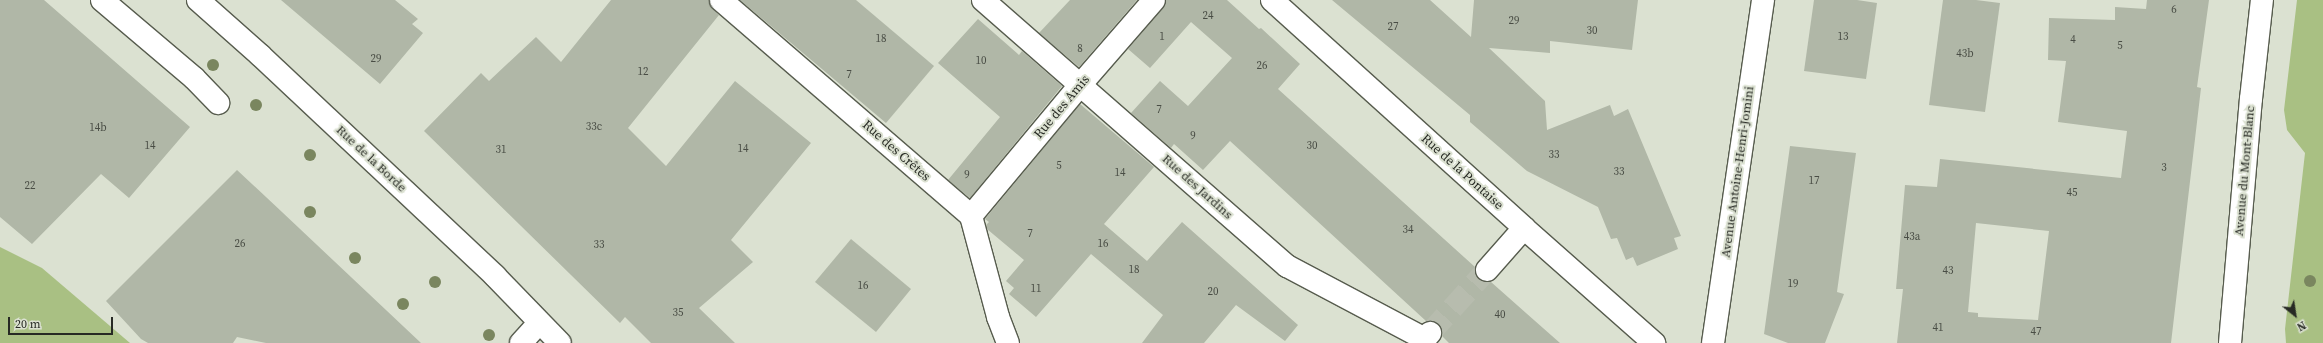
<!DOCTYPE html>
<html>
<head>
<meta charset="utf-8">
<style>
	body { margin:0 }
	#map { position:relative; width:2323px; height:343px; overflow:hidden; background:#dbe1d1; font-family:"Source Serif 4",serif }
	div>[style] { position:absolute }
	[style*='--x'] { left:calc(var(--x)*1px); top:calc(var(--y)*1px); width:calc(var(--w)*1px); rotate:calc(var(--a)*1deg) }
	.green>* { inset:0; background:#a9c083 }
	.building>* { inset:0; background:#b0b7a7 }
	.minor-tunnel>* { height:22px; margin-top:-11px; transform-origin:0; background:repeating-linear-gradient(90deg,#b7bcae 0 22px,transparent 0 33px) }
	.roads { filter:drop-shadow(1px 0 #575c4e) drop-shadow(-1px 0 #575c4e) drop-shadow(0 1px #575c4e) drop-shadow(0 -1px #575c4e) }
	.minor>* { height:22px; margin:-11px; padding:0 11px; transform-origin:11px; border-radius:11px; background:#fff }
	.major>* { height:22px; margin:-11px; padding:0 11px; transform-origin:11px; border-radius:11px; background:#fff }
	.trees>* { width:12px; height:12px; margin:-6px; border-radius:50%; background:#7a865f }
	span { translate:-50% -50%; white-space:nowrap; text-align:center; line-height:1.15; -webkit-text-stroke:4px #dbe1d1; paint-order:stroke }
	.number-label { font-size:11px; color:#494d45 }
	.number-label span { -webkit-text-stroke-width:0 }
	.street-label { font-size:13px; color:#272a24 }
	.north { position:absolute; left:2275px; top:295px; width:40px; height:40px; -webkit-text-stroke:3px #dbe1d1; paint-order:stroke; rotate:150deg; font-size:11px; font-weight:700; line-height:16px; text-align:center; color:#272a24 }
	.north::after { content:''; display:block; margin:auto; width:14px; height:18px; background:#272a24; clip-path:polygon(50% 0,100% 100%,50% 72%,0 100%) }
	.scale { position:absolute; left:8px; top:317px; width:105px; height:18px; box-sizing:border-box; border:2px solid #272a24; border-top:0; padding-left:5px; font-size:12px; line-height:14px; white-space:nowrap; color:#272a24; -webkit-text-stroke:3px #dbe1d1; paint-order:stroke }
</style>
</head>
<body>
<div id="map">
	<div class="green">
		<i style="clip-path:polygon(2297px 0,2323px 0,2323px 343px,2286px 343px,2285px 329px,2305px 153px,2287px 130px,2284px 110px)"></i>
		<i style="clip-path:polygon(0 247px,42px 268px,130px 343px,0 343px)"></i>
	</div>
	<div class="building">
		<i style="clip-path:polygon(0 0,44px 0,190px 127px,129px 198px,101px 174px,32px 244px,0 217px)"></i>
		<i style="clip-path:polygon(281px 0,395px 0,418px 19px,412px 24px,423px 33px,380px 84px)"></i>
		<i style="clip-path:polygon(611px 0,709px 0,713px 9px,719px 15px,628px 128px,666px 166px,735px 81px,811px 143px,731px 240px,753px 262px,699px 308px,735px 343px,651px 343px,625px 317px,620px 323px,424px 131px,481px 73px,489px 81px,536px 37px,561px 62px)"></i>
		<i style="clip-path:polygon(740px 0,856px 0,934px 66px,886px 123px)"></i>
		<i style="clip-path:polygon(1070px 0,1137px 0,1079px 67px,1039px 33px)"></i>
		<i style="clip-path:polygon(1166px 0,1227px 0,1259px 29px,1261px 28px,1300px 64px,1278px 89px,1475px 267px,1475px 274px,1478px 279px,1484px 282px,1491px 282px,1560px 343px,1449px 343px,1442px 336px,1442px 329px,1438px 324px,1432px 321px,1426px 321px,1230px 141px,1203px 170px,1174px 144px,1171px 148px,1131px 113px,1160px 81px,1188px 106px,1232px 58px,1191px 22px,1150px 68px,1128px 49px,1163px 8px)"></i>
		<i style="clip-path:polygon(1332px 0,1430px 0,1471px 37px,1474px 0,1638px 0,1632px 50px,1550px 41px,1550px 53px,1489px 48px,1545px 101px,1547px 130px,1610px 105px,1614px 116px,1628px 109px,1681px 236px,1674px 238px,1678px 249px,1637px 266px,1633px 257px,1626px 260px,1617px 238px,1611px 239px,1598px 207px,1527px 171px,1470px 122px,1470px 115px)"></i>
		<i style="clip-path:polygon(1814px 0,1857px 0,1877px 3px,1866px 79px,1804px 71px)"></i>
		<i style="clip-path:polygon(1943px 0,1976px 0,2000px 3px,1985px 112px,1929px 105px)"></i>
		<i style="clip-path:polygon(evenodd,2147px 0,2209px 0,2197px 87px,2201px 88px,2171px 343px,1897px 343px,1903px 289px,1896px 289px,1905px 185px,1937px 187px,1940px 159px,2121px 178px,2127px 131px,2058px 122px,2066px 61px,2048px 60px,2049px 18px,2115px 20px,2115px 7px,2146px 9px,2147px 0,1976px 223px,2049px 231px,2038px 320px,1978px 317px,1978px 313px,1968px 312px,1976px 223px)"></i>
		<i style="clip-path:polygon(978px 19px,1019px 55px,1022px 51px,1062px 86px,970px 198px,948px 180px,1000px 117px,938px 63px)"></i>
		<i style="clip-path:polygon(1080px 104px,1154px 167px,1104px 224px,1147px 261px,1182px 222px,1298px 325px,1285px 341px,1236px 305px,1204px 343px,1142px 343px,1163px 315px,1091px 254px,1036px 317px,1009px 294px,1014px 288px,1006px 281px,1024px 260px,987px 229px,986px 225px,989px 222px,985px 219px)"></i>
		<i style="clip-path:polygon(1790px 146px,1856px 153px,1837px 292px,1844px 294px,1825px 343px,1788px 343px,1764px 334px)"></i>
		<i style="clip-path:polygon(237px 170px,282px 212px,421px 343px,266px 343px,237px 337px,233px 343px,148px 343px,141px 339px,106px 301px)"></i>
		<i style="clip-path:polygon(851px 239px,911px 289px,876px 332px,815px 282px)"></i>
	</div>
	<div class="minor-tunnel">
		<i style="--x:1430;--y:333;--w:85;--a:-47.9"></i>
	</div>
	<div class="roads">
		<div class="minor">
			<i style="--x:102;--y:0;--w:121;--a:40.3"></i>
			<i style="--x:194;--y:78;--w:35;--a:46"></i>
			<i style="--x:721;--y:0;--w:330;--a:40.8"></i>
			<i style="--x:971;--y:216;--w:105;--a:75"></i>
			<i style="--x:998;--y:317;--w:28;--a:69"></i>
			<i style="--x:983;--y:0;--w:404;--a:41.2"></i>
			<i style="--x:1287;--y:266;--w:156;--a:27.9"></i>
			<i style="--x:1425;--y:339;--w:8;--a:-50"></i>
			<i style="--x:1272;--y:0;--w:340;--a:42.1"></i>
			<i style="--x:1524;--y:228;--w:174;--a:41.5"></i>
			<i style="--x:971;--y:216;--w:172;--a:-50.2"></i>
			<i style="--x:1081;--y:84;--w:111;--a:-49"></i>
			<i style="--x:1487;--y:270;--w:56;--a:-48.6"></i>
			<i style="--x:521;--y:343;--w:27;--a:-48"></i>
			<i style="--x:1713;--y:343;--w:347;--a:-81.7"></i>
		</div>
		<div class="major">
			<i style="--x:198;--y:0;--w:84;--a:41.6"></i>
			<i style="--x:261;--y:56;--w:321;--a:43.2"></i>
			<i style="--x:495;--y:276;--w:93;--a:45.9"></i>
			<i style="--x:2230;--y:343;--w:245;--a:-85.1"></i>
			<i style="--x:2251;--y:99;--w:100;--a:-83.7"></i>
		</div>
	</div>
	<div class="trees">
		<i style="left:213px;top:65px"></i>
		<i style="left:256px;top:105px"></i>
		<i style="left:310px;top:155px"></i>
		<i style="left:310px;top:212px"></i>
		<i style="left:355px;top:258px"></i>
		<i style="left:2310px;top:281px"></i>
		<i style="left:435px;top:282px"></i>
		<i style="left:403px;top:304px"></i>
		<i style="left:489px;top:335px"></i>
	</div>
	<div class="number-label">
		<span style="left:2174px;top:10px">6</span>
		<span style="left:1208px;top:16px">24</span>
		<span style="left:1514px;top:21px">29</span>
		<span style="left:1393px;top:27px">27</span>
		<span style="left:1592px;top:31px">30</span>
		<span style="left:1162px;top:37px">1</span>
		<span style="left:1843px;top:37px">13</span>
		<span style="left:881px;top:39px">18</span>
		<span style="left:2073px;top:40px">4</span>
		<span style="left:2120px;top:46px">5</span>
		<span style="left:1080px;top:49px">8</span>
		<span style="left:1965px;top:54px">43b</span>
		<span style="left:376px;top:59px">29</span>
		<span style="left:981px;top:61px">10</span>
		<span style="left:1262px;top:66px">26</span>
		<span style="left:643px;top:72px">12</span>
		<span style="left:849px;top:75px">7</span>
		<span style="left:1159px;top:110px">7</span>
		<span style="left:594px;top:127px">33c</span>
		<span style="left:98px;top:128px">14b</span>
		<span style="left:1193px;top:136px">9</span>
		<span style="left:150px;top:146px">14</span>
		<span style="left:1312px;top:146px">30</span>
		<span style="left:743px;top:149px">14</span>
		<span style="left:501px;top:150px">31</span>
		<span style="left:1554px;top:155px">33</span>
		<span style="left:1059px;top:166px">5</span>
		<span style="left:2164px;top:168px">3</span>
		<span style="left:1619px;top:172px">33</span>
		<span style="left:1120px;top:173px">14</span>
		<span style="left:967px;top:175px">9</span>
		<span style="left:1814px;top:181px">17</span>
		<span style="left:30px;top:186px">22</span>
		<span style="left:2072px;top:193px">45</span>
		<span style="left:1408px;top:230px">34</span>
		<span style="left:1030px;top:234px">7</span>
		<span style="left:1912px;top:237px">43a</span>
		<span style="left:240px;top:244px">26</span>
		<span style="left:1103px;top:244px">16</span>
		<span style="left:599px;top:245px">33</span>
		<span style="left:1134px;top:270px">18</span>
		<span style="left:1948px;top:271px">43</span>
		<span style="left:1793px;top:284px">19</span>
		<span style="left:863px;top:286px">16</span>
		<span style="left:1036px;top:289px">11</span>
		<span style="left:1213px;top:292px">20</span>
		<span style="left:678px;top:313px">35</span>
		<span style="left:1500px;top:315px">40</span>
		<span style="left:1938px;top:328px">41</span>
		<span style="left:2036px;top:332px">47</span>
	</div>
	<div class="street-label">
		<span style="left:1062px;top:107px;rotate:-50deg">Rue des Amis</span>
		<span style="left:896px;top:151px;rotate:41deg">Rue des Crêtes</span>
		<span style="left:371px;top:159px;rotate:43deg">Rue de la Borde</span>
		<span style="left:2245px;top:171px;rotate:-85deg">Avenue du Mont-Blanc</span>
		<span style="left:1462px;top:172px;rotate:42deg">Rue de la Pontaise</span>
		<span style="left:1738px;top:172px;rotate:-82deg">Avenue Antoine-Henri-Jomini</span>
		<span style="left:1197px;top:187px;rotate:42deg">Rue des Jardins</span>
	</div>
	<div class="north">N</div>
	<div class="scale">20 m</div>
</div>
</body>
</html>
